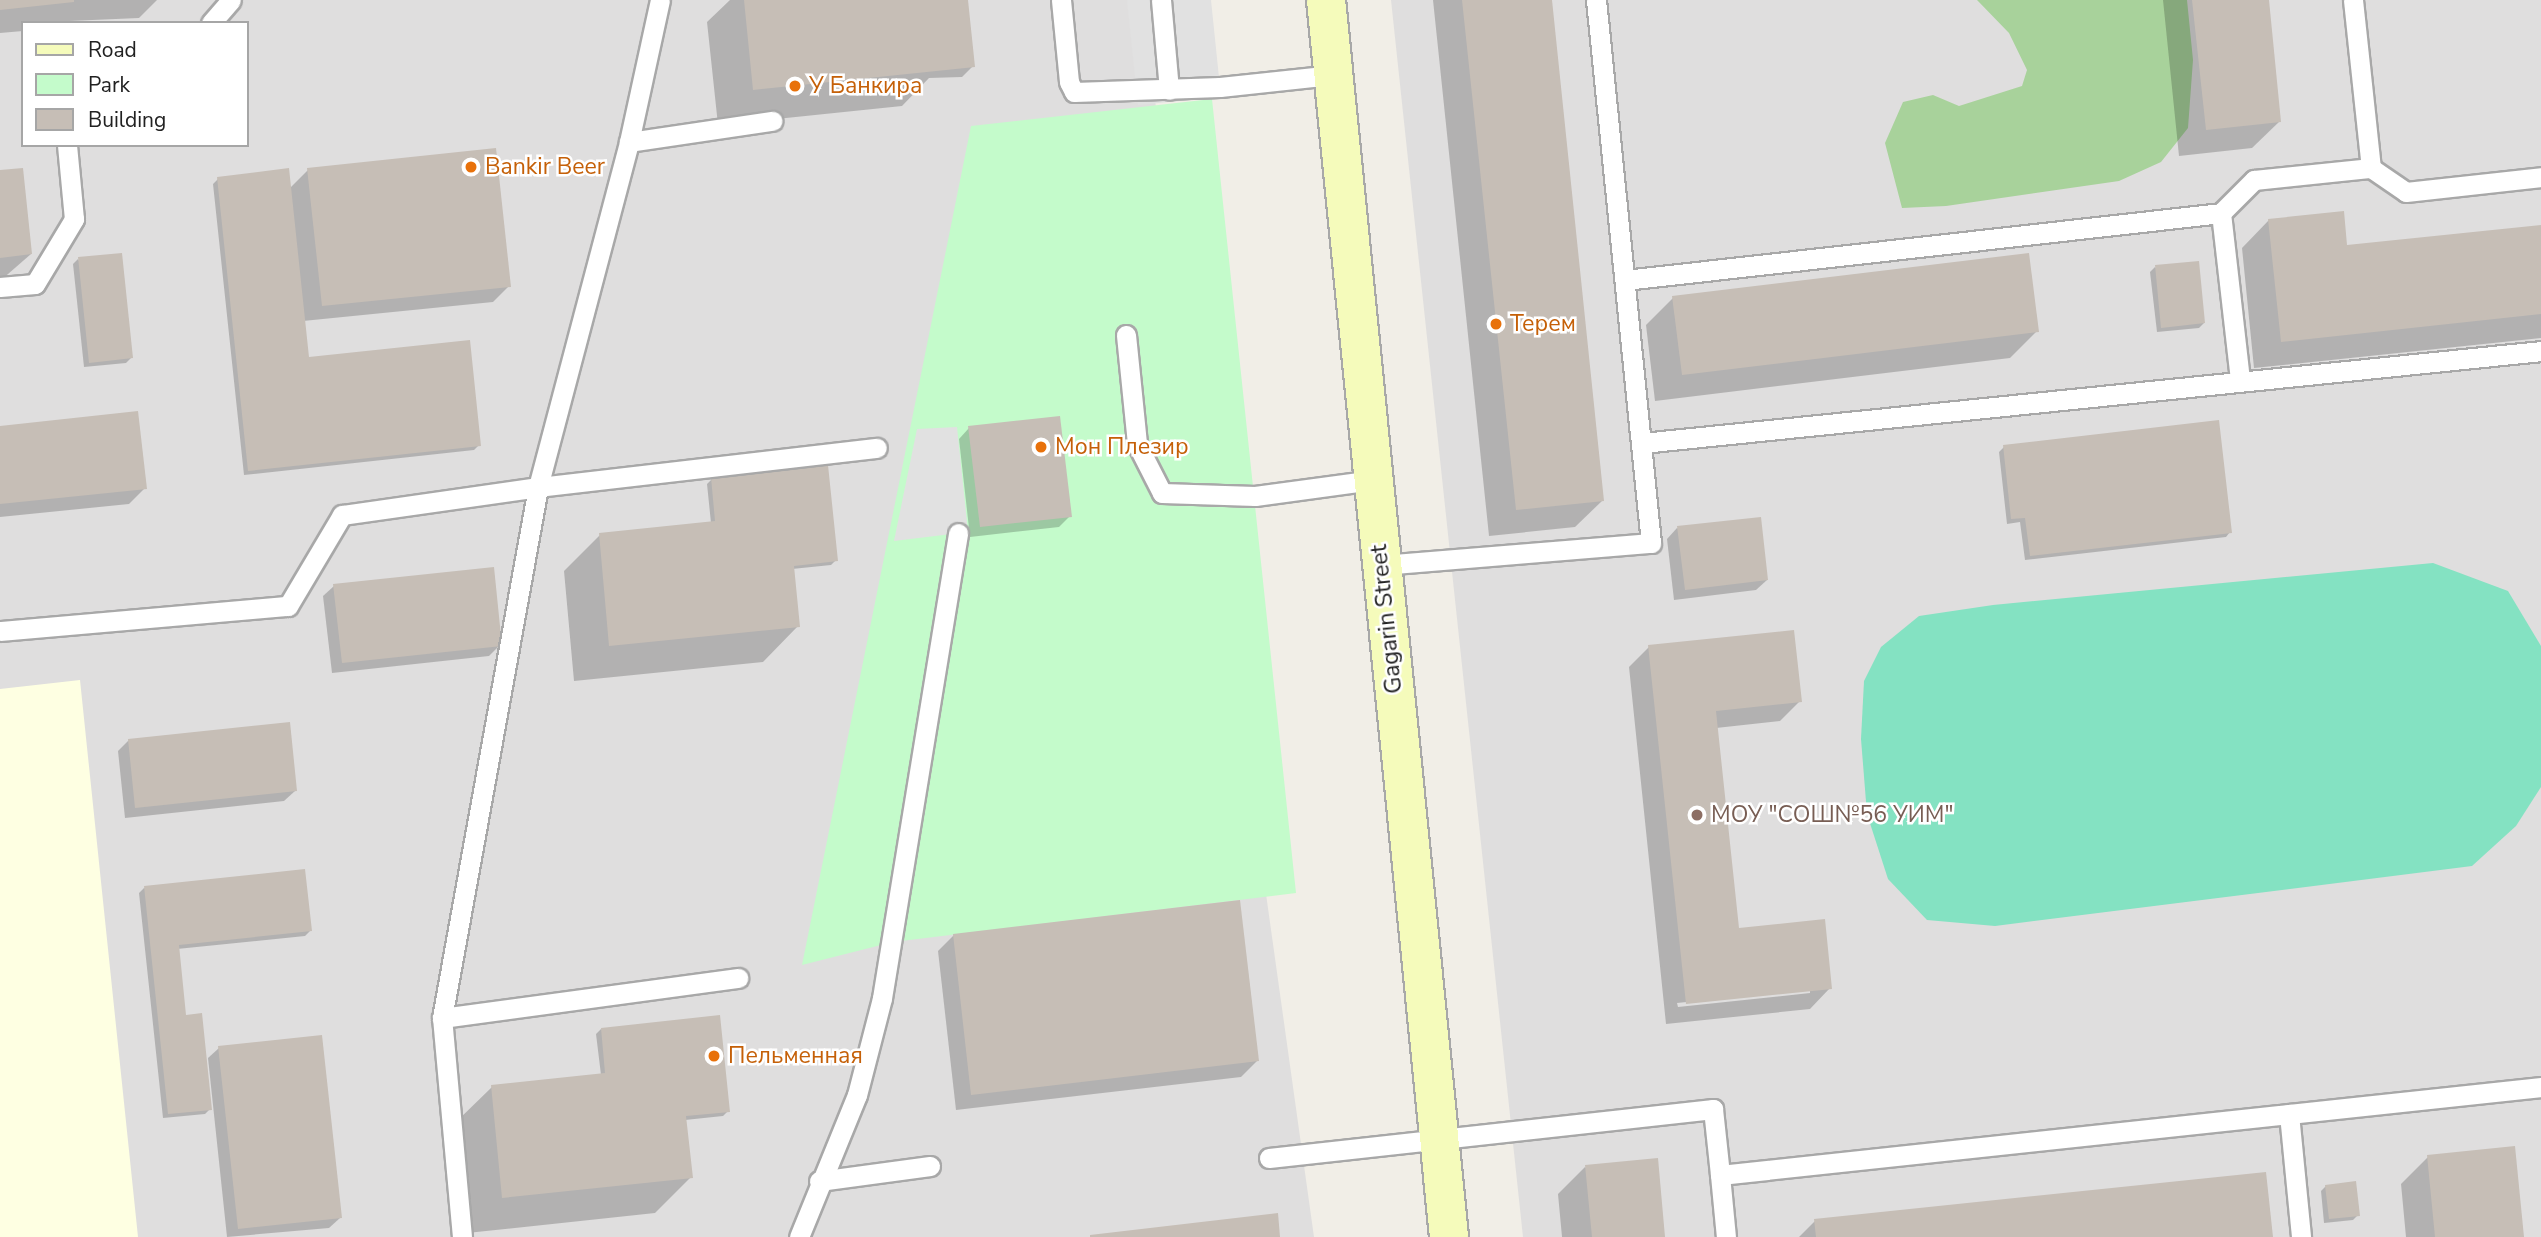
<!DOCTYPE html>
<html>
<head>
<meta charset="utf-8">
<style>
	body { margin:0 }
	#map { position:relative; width:2541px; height:1237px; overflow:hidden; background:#f1eee7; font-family:"Nunito Sans",sans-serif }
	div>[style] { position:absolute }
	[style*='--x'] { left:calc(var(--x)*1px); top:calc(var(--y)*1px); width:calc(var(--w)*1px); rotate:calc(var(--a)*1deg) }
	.residential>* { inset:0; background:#dfdede }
	.education>* { inset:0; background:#feffe2 }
	.forest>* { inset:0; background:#a8d29b }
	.park>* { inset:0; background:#c4fbcb }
	.pitch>* { inset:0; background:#84e2c2 }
	.parking>* { inset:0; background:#e1e1e1 }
	.shadow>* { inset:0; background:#0003 }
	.building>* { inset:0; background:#c6beb6 }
	.roads { filter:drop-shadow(2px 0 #a8a8a8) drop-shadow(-2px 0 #a8a8a8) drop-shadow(0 2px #a8a8a8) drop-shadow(0 -2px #a8a8a8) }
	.service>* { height:19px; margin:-9.5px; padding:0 9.5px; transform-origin:9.5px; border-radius:9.5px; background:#fff }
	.secondary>* { height:38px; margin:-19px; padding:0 19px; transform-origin:19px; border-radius:19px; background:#f5fbbb }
	.dots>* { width:19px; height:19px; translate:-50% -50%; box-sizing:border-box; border:4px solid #fff; border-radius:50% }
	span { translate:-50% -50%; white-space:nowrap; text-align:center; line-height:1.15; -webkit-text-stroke:5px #fff; paint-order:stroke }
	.food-label { font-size:23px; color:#c56008 }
	.left { translate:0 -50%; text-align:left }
	.street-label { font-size:23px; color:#212121 }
	.education-label { font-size:23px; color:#785e54 }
	.legend { position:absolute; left:21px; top:21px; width:228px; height:126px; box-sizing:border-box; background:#fff; border:2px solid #a6a6a6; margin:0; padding:9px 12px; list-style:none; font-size:21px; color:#212121 }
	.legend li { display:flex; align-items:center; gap:14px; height:35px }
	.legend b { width:35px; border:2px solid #a6a6a6 }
</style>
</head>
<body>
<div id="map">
	<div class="residential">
		<i style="clip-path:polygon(evenodd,0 0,1141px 0,1314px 1237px,0 1237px,0 0,23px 23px,247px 23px,247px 145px,23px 145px,23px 23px)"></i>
		<i style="clip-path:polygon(1391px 0,2541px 0,2541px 1237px,1523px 1237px)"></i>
	</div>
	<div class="education">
		<i style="clip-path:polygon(80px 680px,138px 1237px,0 1237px,0 689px)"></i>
	</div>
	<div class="forest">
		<i style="clip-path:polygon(1977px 0,2187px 0,2193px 60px,2188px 128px,2161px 162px,2119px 181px,1946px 206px,1902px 208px,1885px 143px,1903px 102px,1933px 95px,1959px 106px,2022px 86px,2027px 70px,2009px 33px)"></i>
	</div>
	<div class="park">
		<i style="clip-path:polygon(1212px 99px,1296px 893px,893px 942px,802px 965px,971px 126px)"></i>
	</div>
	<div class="pitch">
		<i style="clip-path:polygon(2433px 563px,2508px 591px,2541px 646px,2541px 787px,2516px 826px,2472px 866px,1995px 926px,1927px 920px,1888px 879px,1867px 814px,1861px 739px,1864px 681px,1881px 647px,1919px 616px,1993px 605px)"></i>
	</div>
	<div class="parking">
		<i style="clip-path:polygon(1127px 0,1211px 0,1221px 97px,1138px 105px)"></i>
		<i style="clip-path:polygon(957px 427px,968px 532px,894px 541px,917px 429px)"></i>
	</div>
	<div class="shadow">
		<i style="clip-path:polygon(0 0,157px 0,139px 18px,23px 23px,23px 31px,0 33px)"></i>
		<i style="clip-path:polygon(730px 0,966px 0,973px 66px,962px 77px,929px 78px,902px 106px,718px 125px,707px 22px)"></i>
		<i style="clip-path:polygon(1433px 0,1550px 0,1603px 500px,1575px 527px,1489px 536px)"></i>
		<i style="clip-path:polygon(2163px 0,2267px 0,2280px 121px,2252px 148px,2179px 156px)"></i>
		<i style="clip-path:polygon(308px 170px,509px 286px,493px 302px,303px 321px,308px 359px,479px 445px,474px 450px,244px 475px,213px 184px,218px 179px,289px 189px)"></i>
		<i style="clip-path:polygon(0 172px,31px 254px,0 281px)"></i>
		<i style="clip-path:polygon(2269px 220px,2346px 247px,2541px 226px,2541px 338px,2254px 368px,2242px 248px)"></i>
		<i style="clip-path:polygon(78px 259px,131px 358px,126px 363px,84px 367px,73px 264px)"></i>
		<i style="clip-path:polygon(2155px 267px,2204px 323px,2199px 328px,2157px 332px,2150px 272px)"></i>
		<i style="clip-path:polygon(1673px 298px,2037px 331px,2010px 358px,1655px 401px,1646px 325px)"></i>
		<i style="clip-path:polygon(0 427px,145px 488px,129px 504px,0 517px)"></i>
		<i style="clip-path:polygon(969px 428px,1070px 516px,1059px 527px,970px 537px,959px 439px)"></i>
		<i style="clip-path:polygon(2004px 447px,2230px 532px,2226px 537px,2025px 560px,2020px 522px,2007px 524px,1999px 452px)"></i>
		<i style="clip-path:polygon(712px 479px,836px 560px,831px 565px,792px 569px,798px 626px,763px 662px,574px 681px,564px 571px,600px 535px,711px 523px,707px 484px)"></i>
		<i style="clip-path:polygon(1677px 528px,1767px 580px,1756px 590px,1674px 600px,1667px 539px)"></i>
		<i style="clip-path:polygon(334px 586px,500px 645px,489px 656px,332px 673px,323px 596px)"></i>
		<i style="clip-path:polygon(evenodd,1649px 647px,1800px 701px,1780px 721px,1716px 728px,1737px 930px,1830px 988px,1810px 1009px,1666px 1024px,1629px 667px,1649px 647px,1810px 989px,1810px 993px,1678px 1007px,1677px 1003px,1810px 989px)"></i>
		<i style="clip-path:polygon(129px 740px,295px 791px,284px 801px,125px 818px,118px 751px)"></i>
		<i style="clip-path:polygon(144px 888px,310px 931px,305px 936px,177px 949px,185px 1017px,210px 1109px,205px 1114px,163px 1118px,139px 893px)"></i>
		<i style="clip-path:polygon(954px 935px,1257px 1061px,1241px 1077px,956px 1110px,938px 951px)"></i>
		<i style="clip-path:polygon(601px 1029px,728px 1111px,723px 1116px,685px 1120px,691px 1177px,655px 1213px,467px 1233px,456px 1122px,492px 1087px,601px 1075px,596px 1034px)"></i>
		<i style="clip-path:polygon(219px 1048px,340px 1218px,329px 1228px,227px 1237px,208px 1058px)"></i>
		<i style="clip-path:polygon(2428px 1157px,2522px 1237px,2406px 1237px,2401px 1184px)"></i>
		<i style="clip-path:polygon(1585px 1167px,1663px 1237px,1562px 1237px,1558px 1194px)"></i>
		<i style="clip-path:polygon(2326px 1186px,2358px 1215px,2353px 1220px,2324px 1223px,2321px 1191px)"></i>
		<i style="clip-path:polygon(1815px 1221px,2271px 1237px,1799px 1237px)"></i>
	</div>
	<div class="building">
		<i style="clip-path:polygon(0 0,74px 0,74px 2px,0 10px)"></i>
		<i style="clip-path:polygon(744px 0,968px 0,975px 67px,753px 90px)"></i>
		<i style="clip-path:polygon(1462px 0,1552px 0,1604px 501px,1516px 510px)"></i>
		<i style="clip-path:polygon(2192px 0,2269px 0,2281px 122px,2206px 130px)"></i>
		<i style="clip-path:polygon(496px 148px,511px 287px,322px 306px,307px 168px)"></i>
		<i style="clip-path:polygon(23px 168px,32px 254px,0 258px,0 170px)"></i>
		<i style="clip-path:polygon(289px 168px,309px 357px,470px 340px,481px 446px,248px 471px,217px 177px)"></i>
		<i style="clip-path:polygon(2344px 211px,2347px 245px,2541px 225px,2541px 314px,2281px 342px,2268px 219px)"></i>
		<i style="clip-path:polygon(122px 253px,133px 358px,89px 363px,78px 257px)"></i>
		<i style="clip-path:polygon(2029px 253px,2039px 332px,1682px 375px,1672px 296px)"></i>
		<i style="clip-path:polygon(2199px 261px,2205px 323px,2161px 328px,2155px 265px)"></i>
		<i style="clip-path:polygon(138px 411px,147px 489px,0 504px,0 426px)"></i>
		<i style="clip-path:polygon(1060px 416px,1072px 517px,980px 527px,968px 426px)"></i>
		<i style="clip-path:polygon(2219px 420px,2232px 533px,2030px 556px,2025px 518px,2011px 519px,2003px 445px)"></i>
		<i style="clip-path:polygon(828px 465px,838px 561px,794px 566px,800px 627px,609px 646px,599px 533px,715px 521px,711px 477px)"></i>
		<i style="clip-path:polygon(1761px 517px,1768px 580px,1685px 590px,1677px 526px)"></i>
		<i style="clip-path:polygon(494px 567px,502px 646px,342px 663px,333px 584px)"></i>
		<i style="clip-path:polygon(1794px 630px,1802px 702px,1716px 711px,1739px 928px,1825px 919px,1832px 989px,1686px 1004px,1648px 645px)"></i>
		<i style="clip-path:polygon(290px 722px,297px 791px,135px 808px,128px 739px)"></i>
		<i style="clip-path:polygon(305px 869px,312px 931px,179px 945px,186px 1015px,202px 1013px,212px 1110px,168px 1114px,144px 886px)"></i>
		<i style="clip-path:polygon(1240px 900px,1259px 1061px,971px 1095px,953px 934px)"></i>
		<i style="clip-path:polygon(720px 1015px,730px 1112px,686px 1116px,693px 1178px,502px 1198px,491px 1085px,605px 1073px,601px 1028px)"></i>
		<i style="clip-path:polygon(322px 1035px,342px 1218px,238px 1229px,218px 1046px)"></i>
		<i style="clip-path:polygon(2515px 1146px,2524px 1237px,2435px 1237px,2427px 1155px)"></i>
		<i style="clip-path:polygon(1658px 1158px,1665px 1237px,1592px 1237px,1585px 1165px)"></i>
		<i style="clip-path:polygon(2266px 1172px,2273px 1237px,1816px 1237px,1814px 1219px)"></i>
		<i style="clip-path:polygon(2356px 1181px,2360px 1216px,2329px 1219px,2325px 1185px)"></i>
		<i style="clip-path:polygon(1278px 1213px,1280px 1237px,1090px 1237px,1090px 1235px)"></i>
	</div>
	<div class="roads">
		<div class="service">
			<i style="--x:1061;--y:0;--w:82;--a:84.4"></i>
			<i style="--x:1069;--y:82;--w:11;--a:63"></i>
			<i style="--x:1074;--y:92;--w:146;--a:-2"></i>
			<i style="--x:1220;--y:87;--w:114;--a:-6.1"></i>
			<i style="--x:1161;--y:0;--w:90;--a:84.9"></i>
			<i style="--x:2353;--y:0;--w:169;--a:83.9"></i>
			<i style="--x:211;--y:23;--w:30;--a:-49"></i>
			<i style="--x:629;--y:142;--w:145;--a:-8.4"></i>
			<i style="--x:2221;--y:213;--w:169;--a:83.5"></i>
			<i style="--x:1625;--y:280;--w:600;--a:-6.41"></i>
			<i style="--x:2221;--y:213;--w:47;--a:-45"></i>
			<i style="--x:2254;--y:180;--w:118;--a:-5.9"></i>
			<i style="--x:2371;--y:168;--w:42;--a:34.4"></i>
			<i style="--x:2406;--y:192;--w:136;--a:-6.3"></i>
			<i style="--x:0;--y:287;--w:35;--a:-5"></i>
			<i style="--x:35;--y:284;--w:76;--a:-59"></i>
			<i style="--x:74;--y:219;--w:74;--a:-95.4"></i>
			<i style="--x:1126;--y:335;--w:110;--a:84.2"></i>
			<i style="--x:1137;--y:444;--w:55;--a:63"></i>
			<i style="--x:1162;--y:493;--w:93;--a:1.8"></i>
			<i style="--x:1255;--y:496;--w:120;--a:-7.7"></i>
			<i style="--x:1642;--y:443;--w:904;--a:-5.84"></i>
			<i style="--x:1382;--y:565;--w:270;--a:-4.7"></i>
			<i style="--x:1651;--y:543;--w:546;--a:-95.78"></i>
			<i style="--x:0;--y:631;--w:289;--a:-5"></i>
			<i style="--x:288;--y:606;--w:106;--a:-59.3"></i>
			<i style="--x:342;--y:515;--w:198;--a:-8.1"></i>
			<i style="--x:538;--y:487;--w:341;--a:-6.6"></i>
			<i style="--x:442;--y:1018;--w:540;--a:-79.75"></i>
			<i style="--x:538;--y:487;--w:357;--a:-75.2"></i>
			<i style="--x:629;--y:142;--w:145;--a:-77.7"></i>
			<i style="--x:2289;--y:1114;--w:124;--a:84.4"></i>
			<i style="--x:1269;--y:1158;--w:447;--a:-6.3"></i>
			<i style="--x:1713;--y:1109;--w:66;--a:83.9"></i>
			<i style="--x:1720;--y:1175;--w:826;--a:-6.12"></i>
			<i style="--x:1720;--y:1175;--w:62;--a:84.5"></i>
			<i style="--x:819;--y:1181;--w:112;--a:-7.7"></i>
			<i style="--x:462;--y:1237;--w:220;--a:-95.2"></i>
			<i style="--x:442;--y:1018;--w:299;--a:-7.7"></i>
			<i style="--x:799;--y:1237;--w:153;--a:-67.8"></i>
			<i style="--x:857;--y:1095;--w:100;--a:-75.5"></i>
			<i style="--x:882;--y:998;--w:471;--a:-80.7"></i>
		</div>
		<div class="secondary">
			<i style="--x:1326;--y:0;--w:1243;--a:84.32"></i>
		</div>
	</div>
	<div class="dots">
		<i style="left:795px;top:86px;background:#e8710a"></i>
		<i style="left:471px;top:167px;background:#e8710a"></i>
		<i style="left:1496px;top:324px;background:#e8710a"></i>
		<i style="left:1041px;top:447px;background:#e8710a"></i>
		<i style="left:1697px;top:815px;background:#8d6e63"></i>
		<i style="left:714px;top:1056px;background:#e8710a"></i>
	</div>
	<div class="food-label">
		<span class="left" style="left:809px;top:86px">У Банкира</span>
		<span class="left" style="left:485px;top:167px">Bankir Beer</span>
		<span class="left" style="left:1510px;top:324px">Терем</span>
		<span class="left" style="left:1055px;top:447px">Мон Плезир</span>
		<span class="left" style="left:728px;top:1056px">Пельменная</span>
	</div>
	<div class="street-label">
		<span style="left:1387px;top:619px;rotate:-96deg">Gagarin Street</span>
	</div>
	<div class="education-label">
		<span class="left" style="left:1711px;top:815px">МОУ "СОШ№56 УИМ"</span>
	</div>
	<ul class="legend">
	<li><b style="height:9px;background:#f5fbbb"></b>Road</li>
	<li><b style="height:19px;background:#c4fbcb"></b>Park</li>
	<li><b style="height:19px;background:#c6beb6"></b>Building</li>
	</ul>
</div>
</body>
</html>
